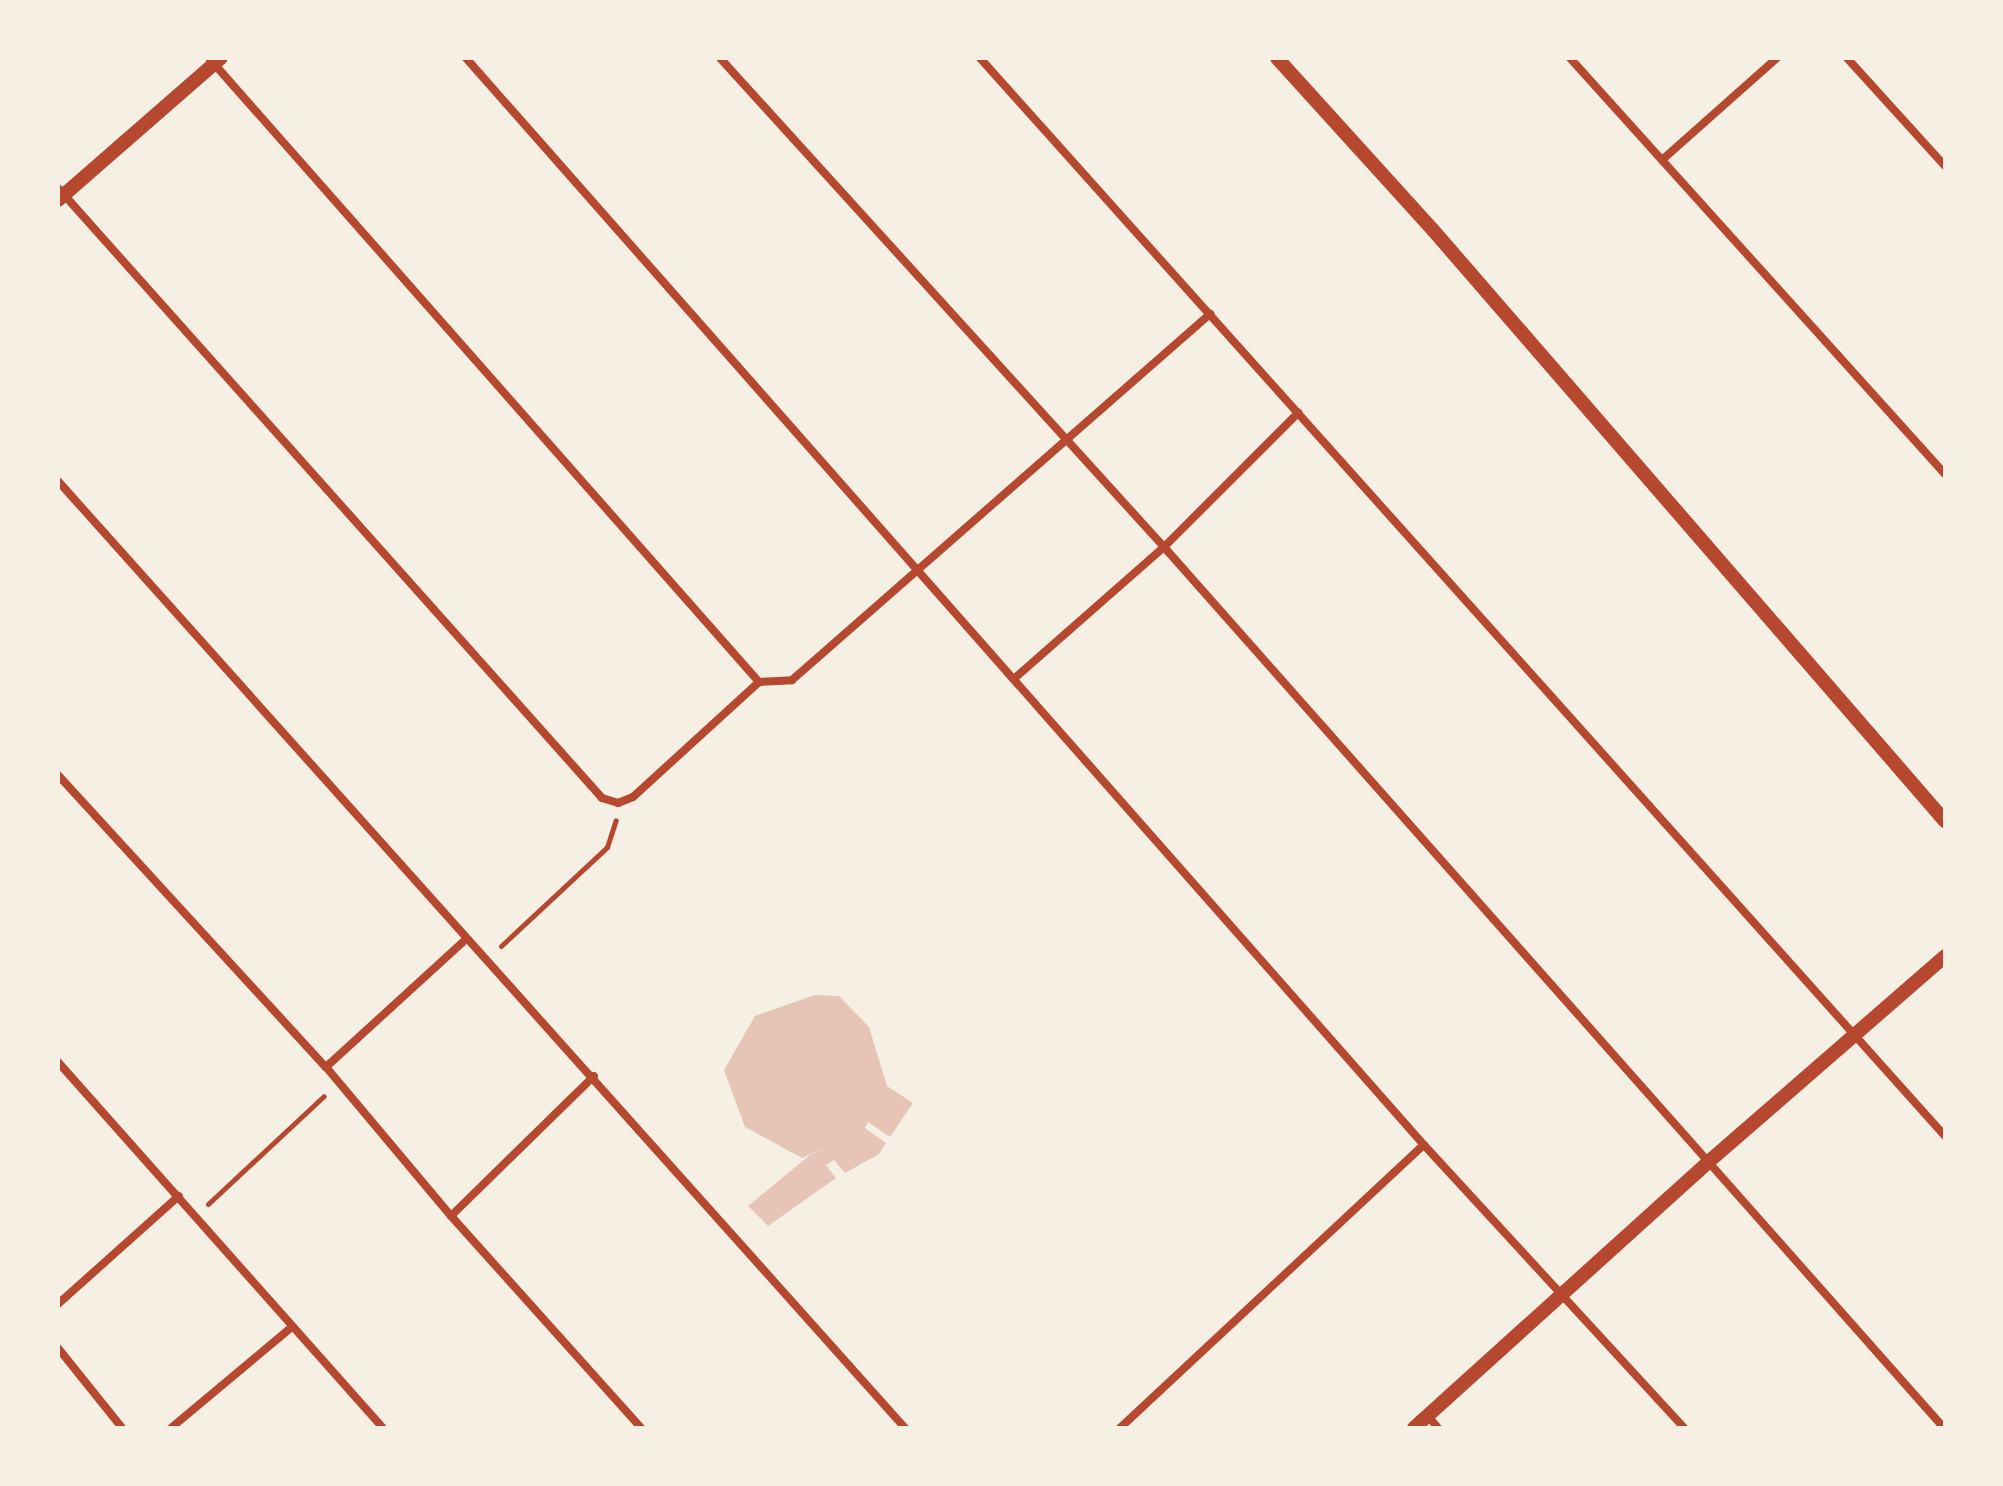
<!DOCTYPE html>
<html>
<head>
<meta charset="utf-8">
<style>
	body { margin:0 }
	#map { position:relative; width:2003px; height:1486px; overflow:hidden; background:#f6efe4; font-family:"DejaVu Sans",sans-serif }
	div>[style] { position:absolute }
	[style*='--x'] { left:calc(var(--x)*1px); top:calc(var(--y)*1px); width:calc(var(--w)*1px); rotate:calc(var(--a)*1deg) }
	.building>* { inset:0; background:#e6c5b7 }
	.path>* { height:5px; margin:-2.5px; padding:0 2.5px; transform-origin:2.5px; border-radius:2.5px; background:#b5482f }
	.minor>* { height:8px; margin:-4px; padding:0 4px; transform-origin:4px; border-radius:4px; background:#b5482f }
	.tertiary>* { height:14px; margin:-7px; padding:0 7px; transform-origin:7px; border-radius:7px; background:#b5482f }
	span { translate:-50% -50%; white-space:nowrap; text-align:center; line-height:1.15; -webkit-text-stroke:8px #f6efe4; paint-order:stroke }
	.frame { position:absolute; inset:0; border:60px solid #f6efe4; pointer-events:none }
</style>
</head>
<body>
<div id="map">
	<div class="building">
		<i style="clip-path:polygon(815px 995px,839px 996px,869px 1027px,887px 1086px,913px 1103px,890px 1137px,868px 1122px,865px 1128px,886px 1143px,879px 1154px,845px 1173px,834px 1160px,826px 1165px,836px 1178px,768px 1226px,748px 1206px,810px 1155px,829px 1146px,802px 1158px,745px 1127px,724px 1070px,755px 1016px)"></i>
	</div>
	<div class="path">
		<i style="--x:501;--y:946;--w:145;--a:-43"></i>
		<i style="--x:607;--y:847;--w:28;--a:-72"></i>
		<i style="--x:208;--y:1204;--w:158;--a:-43"></i>
	</div>
	<div class="minor">
		<i style="--x:209;--y:58;--w:832;--a:48.61"></i>
		<i style="--x:466;--y:58;--w:1449;--a:48.61"></i>
		<i style="--x:1424;--y:1145;--w:384;--a:47.4"></i>
		<i style="--x:720;--y:58;--w:660;--a:47.76"></i>
		<i style="--x:1164;--y:547;--w:1177;--a:48.48"></i>
		<i style="--x:980;--y:58;--w:1447;--a:48.17"></i>
		<i style="--x:1570;--y:58;--w:560;--a:47.97"></i>
		<i style="--x:1847;--y:58;--w:146;--a:47.8"></i>
		<i style="--x:1662;--y:160;--w:154;--a:-41.6"></i>
		<i style="--x:58;--y:188;--w:817;--a:48.27"></i>
		<i style="--x:602;--y:798;--w:17;--a:17"></i>
		<i style="--x:618;--y:803;--w:16;--a:-22"></i>
		<i style="--x:633;--y:797;--w:171;--a:-42.4"></i>
		<i style="--x:58;--y:481;--w:1271;--a:48.19"></i>
		<i style="--x:1016;--y:677;--w:197;--a:-41.3"></i>
		<i style="--x:1164;--y:547;--w:190;--a:-45"></i>
		<i style="--x:759;--y:682;--w:33;--a:-3"></i>
		<i style="--x:792;--y:680;--w:556;--a:-41.21"></i>
		<i style="--x:58;--y:775;--w:396;--a:47.5"></i>
		<i style="--x:326;--y:1067;--w:194;--a:50"></i>
		<i style="--x:451;--y:1216;--w:285;--a:48.1"></i>
		<i style="--x:58;--y:1062;--w:489;--a:48.4"></i>
		<i style="--x:326;--y:1067;--w:190;--a:-42.4"></i>
		<i style="--x:451;--y:1216;--w:200;--a:-44.4"></i>
		<i style="--x:58;--y:1304;--w:162;--a:-41.8"></i>
		<i style="--x:58;--y:1348;--w:102;--a:51.3"></i>
		<i style="--x:1428;--y:1416;--w:16;--a:50"></i>
		<i style="--x:171;--y:1428;--w:158;--a:-39.9"></i>
		<i style="--x:1120;--y:1428;--w:415;--a:-43"></i>
	</div>
	<div class="tertiary">
		<i style="--x:1277;--y:58;--w:232;--a:47.8"></i>
		<i style="--x:1433;--y:230;--w:782;--a:49.1"></i>
		<i style="--x:58;--y:200;--w:216;--a:-41.1"></i>
		<i style="--x:1414;--y:1428;--w:394;--a:-42.1"></i>
		<i style="--x:1706;--y:1164;--w:317;--a:-41"></i>
	</div>
	<div class="frame"></div>
</div>
</body>
</html>
